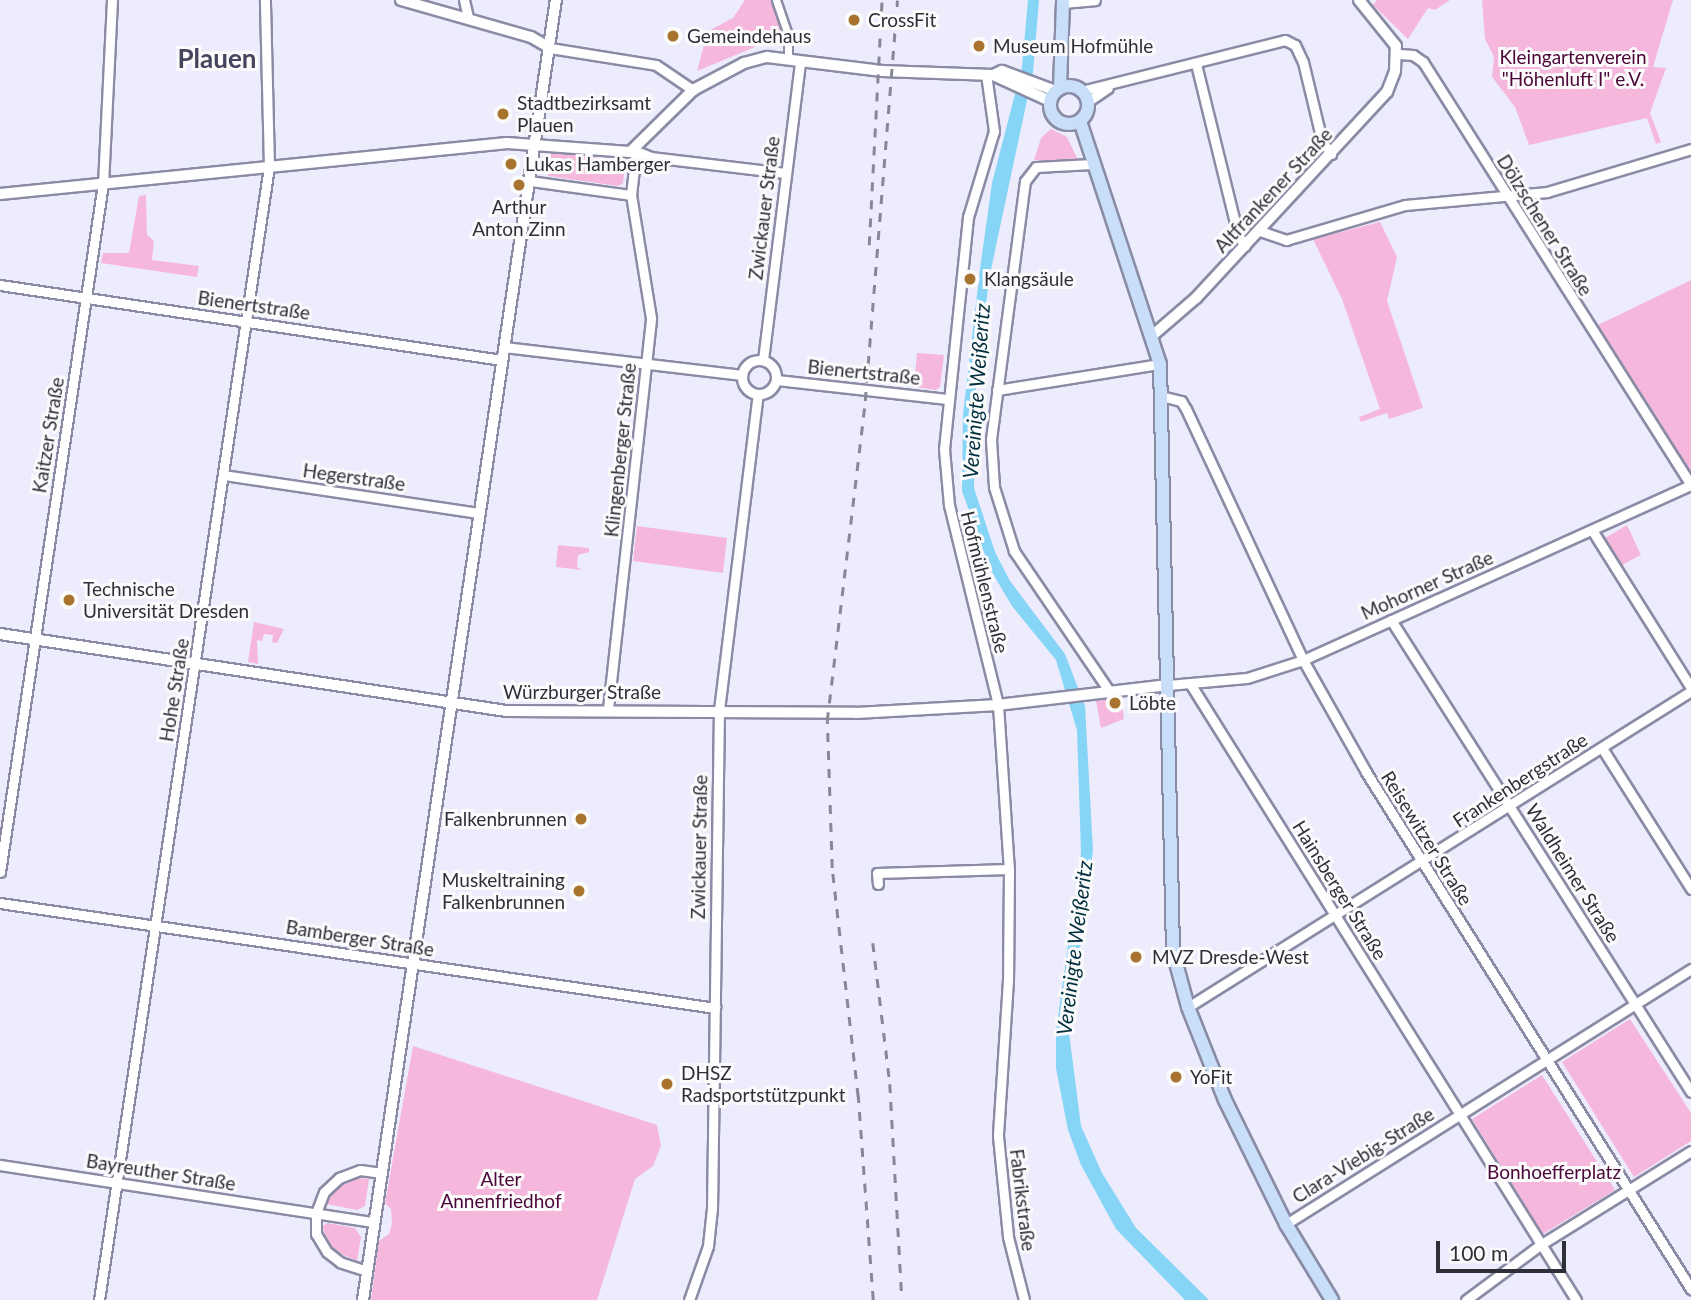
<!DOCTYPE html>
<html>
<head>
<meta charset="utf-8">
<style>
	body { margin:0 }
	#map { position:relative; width:1691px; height:1300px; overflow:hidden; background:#ececfd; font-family:Lato,sans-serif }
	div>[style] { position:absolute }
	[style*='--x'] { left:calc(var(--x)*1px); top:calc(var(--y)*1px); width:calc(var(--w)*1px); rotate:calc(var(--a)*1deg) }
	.green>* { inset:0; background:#f5b8dc }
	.water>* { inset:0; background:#86d5f6 }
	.roads { filter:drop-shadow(2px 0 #8a8ba5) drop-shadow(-2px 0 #8a8ba5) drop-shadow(0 2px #8a8ba5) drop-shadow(0 -2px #8a8ba5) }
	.pedestrian>* { height:7px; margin:-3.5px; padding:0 3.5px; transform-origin:3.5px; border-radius:3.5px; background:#fff }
	.minor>* { height:9px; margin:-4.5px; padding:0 4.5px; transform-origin:4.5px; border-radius:4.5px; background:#fff }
	.minor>.ring { margin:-4.5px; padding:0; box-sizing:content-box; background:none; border:9px solid #fff; border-radius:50% }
	.tertiary>* { height:10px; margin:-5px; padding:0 5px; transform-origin:5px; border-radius:5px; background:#fff }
	.secondary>* { height:12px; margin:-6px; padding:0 6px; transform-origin:6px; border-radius:6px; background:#c9def9 }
	.secondary>.ring { margin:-6px; padding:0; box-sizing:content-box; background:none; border:12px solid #c9def9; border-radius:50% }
	.rail>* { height:2.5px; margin-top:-1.25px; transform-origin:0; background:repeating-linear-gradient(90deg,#878795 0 9px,transparent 0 18px) }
	.dots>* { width:19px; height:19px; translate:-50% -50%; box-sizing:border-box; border:4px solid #fbfbfb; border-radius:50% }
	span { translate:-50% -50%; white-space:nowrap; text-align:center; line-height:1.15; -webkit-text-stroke:6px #fbfbfb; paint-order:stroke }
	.poi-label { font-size:19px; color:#2f2f3a }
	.left { translate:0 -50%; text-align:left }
	.right { translate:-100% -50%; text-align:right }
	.park-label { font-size:19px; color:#4c0538 }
	.street-label { font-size:19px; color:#2f2f3a }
	.water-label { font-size:21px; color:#002f3f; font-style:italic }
	.district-label { font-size:26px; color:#45455d; font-weight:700 }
	.scale { position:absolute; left:1436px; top:1241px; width:130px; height:32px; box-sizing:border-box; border:4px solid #2f2f3a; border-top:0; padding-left:9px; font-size:21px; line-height:24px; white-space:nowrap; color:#2f2f3a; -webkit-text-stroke:5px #fbfbfb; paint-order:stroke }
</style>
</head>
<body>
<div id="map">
	<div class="green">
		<i style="clip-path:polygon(745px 0,771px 0,782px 28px,762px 42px,755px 32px,750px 35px,755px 47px,697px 71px,708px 31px,733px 18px)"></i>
		<i style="clip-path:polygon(1377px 0,1450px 0,1435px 10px,1428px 8px,1408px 39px,1373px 5px)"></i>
		<i style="clip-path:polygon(1482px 0,1673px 0,1653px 67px,1666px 68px,1650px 113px,1661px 142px,1656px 144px,1647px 118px,1529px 145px,1515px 107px,1492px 77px,1494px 57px,1485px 39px)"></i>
		<i style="clip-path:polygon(1051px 129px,1067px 137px,1078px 160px,1034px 160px,1041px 138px)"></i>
		<i style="clip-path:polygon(551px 152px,621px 161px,625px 166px,623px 183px,618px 186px,548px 176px)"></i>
		<i style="clip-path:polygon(146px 195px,147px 235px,154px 241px,152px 260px,199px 266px,197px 277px,101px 263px,103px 253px,129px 253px,139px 196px)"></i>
		<i style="clip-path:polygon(1380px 222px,1397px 257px,1387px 301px,1423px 408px,1389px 419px,1387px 413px,1361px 422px,1359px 417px,1380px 409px,1342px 299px,1313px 239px)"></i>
		<i style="clip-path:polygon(1691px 280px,1691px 472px,1598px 325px)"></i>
		<i style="clip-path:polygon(917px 353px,944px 355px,940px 387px,936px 390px,914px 387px)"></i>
		<i style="clip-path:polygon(1627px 525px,1641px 555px,1622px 565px,1605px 538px)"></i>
		<i style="clip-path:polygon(637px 526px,727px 538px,723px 573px,633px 561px)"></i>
		<i style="clip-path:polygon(558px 545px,589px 548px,589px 552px,578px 555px,577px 567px,582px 570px,556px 567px)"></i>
		<i style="clip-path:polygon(254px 622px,284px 629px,277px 643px,272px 642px,273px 635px,264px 634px,262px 641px,257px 640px,258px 664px,248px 662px)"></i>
		<i style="clip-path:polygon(1121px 698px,1124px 719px,1101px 728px,1096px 701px)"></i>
		<i style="clip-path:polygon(1630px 1019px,1691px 1113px,1691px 1141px,1634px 1177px,1562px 1062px)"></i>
		<i style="clip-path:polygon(413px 1046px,657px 1125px,661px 1146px,653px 1166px,635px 1179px,597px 1300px,371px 1300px,379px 1241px,389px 1234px,392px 1224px,391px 1209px,385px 1203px)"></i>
		<i style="clip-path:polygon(1542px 1075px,1615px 1190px,1543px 1234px,1472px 1119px)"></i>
		<i style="clip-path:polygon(357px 1178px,369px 1179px,365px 1206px,357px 1210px,326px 1204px,332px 1191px)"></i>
		<i style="clip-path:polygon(327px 1223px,355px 1228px,361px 1237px,357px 1261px,333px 1250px,322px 1227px)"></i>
	</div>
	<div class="water">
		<i style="clip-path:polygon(1028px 0,1039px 0,1033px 72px,989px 279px,974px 406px,974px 488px,995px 552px,1010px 581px,1065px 654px,1085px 706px,1093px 851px,1069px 1033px,1081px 1126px,1102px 1173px,1136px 1228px,1209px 1300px,1185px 1300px,1116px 1229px,1081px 1165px,1068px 1130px,1056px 1068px,1056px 1032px,1081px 852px,1077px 730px,1056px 660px,1012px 606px,990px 569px,962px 491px,963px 414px,980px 269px,992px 183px,1022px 67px)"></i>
	</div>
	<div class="roads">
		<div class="pedestrian">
			<i style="--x:776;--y:0;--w:37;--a:71"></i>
			<i style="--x:788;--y:35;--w:24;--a:90"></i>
		</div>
		<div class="minor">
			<i style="--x:464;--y:0;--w:18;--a:77"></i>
			<i style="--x:1062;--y:3;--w:33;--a:-5"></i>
			<i style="--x:550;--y:48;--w:107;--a:9.1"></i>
			<i style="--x:656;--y:65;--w:45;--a:34"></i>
			<i style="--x:1399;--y:54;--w:14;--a:4"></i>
			<i style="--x:1413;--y:55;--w:12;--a:35"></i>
			<i style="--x:1423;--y:62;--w:501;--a:57.64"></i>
			<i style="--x:1196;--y:64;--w:176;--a:76.2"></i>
			<i style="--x:1238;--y:235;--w:13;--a:58"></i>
			<i style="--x:986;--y:74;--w:58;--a:82"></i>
			<i style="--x:994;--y:131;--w:90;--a:106.8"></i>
			<i style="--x:968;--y:217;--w:233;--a:95.9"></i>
			<i style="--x:944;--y:449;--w:56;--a:84.9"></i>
			<i style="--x:949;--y:505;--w:206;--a:76.2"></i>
			<i style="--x:998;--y:705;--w:164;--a:86.2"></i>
			<i style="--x:1009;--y:869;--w:111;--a:90.5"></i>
			<i style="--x:1008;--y:980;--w:156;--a:93.7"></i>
			<i style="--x:998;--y:1136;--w:101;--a:84.3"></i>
			<i style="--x:1008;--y:1237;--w:65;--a:75.7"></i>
			<i style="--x:1081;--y:91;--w:210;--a:-14"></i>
			<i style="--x:1285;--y:40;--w:11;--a:27"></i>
			<i style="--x:1295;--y:45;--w:19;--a:65"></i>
			<i style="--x:1303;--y:62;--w:81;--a:76.5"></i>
			<i style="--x:1322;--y:141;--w:16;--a:55"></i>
			<i style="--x:1087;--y:102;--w:25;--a:-34"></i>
			<i style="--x:1092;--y:164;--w:56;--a:176.9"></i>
			<i style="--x:1036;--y:167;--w:18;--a:128"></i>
			<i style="--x:1025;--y:181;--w:261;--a:97.5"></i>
			<i style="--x:991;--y:440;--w:47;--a:86.3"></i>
			<i style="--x:994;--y:487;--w:67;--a:72.6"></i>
			<i style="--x:1014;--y:551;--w:169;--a:55.8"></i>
			<i style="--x:530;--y:181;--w:102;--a:7.9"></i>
			<i style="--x:1260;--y:231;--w:28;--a:19"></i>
			<i style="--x:1286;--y:240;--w:124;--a:-16.4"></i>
			<i style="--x:1405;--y:205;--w:143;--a:-5.2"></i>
			<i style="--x:1547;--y:192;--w:150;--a:-16.6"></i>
			<i style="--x:0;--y:285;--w:508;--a:8.5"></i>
			<i style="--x:504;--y:347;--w:240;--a:6.7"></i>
			<i style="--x:763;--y:360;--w:301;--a:-82.9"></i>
			<i class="ring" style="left:742px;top:360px;width:25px;height:25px"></i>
			<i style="--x:777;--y:380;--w:171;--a:6.4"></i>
			<i style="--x:997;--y:390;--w:165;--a:-9.1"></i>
			<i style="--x:1161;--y:396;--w:21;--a:14"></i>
			<i style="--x:1181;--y:401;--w:9;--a:58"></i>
			<i style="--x:1186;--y:409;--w:277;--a:65"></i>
			<i style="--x:1303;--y:660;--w:129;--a:60.6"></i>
			<i style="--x:1366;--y:772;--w:611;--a:57.85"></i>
			<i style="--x:224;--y:475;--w:258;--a:8.5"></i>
			<i style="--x:1592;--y:530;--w:186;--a:57.9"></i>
			<i style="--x:1391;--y:620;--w:559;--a:57.56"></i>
			<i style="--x:1168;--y:685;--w:79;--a:-5.1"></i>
			<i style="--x:1247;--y:678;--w:59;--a:-17.8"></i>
			<i style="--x:1303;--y:660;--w:426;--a:-24.3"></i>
			<i style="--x:1191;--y:685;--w:726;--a:57.95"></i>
			<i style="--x:608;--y:709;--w:393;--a:-83.7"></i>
			<i style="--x:651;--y:318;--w:125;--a:-99.2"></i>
			<i style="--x:631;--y:195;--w:44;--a:-83.5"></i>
			<i style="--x:636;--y:151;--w:16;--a:22"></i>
			<i style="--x:651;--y:157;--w:135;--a:6.8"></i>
			<i style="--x:1602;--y:748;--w:167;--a:57.7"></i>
			<i style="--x:0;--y:872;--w:696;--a:-81.49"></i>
			<i style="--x:103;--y:184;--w:184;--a:-87.2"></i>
			<i style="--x:878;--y:884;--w:11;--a:-95"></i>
			<i style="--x:877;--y:873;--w:132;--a:-1.7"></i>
			<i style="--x:0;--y:903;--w:723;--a:8.35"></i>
			<i style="--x:1188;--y:1007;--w:594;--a:-32.14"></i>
			<i style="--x:0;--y:1165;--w:378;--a:8.7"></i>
			<i style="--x:1286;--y:1224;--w:479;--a:-32.2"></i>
			<i style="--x:367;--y:1271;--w:28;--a:-162"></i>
			<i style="--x:340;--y:1262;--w:16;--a:-142"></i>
			<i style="--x:327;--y:1252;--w:21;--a:-121"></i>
			<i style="--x:316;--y:1234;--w:21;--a:-90"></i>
			<i style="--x:316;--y:1213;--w:22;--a:-69"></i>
			<i style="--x:324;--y:1192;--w:21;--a:-43"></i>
			<i style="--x:339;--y:1178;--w:22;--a:-21"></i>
			<i style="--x:360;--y:1170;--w:22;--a:8"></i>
			<i style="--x:99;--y:1300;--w:1146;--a:-81.47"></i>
			<i style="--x:269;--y:167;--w:167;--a:-91.4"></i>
			<i style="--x:689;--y:1300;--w:57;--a:-70.6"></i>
			<i style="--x:708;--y:1246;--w:37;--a:-84"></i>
			<i style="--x:712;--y:1209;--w:499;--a:-89.2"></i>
			<i style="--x:719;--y:710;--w:318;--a:-83"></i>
			<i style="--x:1466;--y:1300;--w:92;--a:-36.6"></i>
			<i style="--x:1540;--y:1245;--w:178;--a:-31.9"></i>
		</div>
		<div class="tertiary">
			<i style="--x:401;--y:0;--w:135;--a:15.9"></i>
			<i style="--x:531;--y:37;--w:22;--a:30"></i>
			<i style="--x:993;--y:75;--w:10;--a:-24"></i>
			<i style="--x:1002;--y:71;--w:58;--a:20.3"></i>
			<i style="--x:0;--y:194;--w:510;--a:-5.74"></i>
			<i style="--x:507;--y:143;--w:123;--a:4.2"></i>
			<i style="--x:630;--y:152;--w:88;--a:-44.5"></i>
			<i style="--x:693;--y:90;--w:58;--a:-27.9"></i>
			<i style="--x:744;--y:63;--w:24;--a:-15"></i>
			<i style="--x:767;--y:57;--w:116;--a:6.9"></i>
			<i style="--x:882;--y:71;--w:111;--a:2.1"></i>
			<i style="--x:993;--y:75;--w:63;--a:24.5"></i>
			<i style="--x:1153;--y:335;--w:57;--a:-40.7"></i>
			<i style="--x:1196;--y:298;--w:281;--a:-47.2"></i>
			<i style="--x:1387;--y:92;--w:22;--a:-69"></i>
			<i style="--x:1395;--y:71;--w:25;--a:-88"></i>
			<i style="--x:1396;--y:46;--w:59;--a:-128.8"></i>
			<i style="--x:0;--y:634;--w:512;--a:8.65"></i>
			<i style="--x:506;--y:711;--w:350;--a:0.3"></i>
			<i style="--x:856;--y:713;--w:142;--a:-3.2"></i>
			<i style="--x:998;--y:705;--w:171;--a:-6.7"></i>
			<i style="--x:363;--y:1300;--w:1314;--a:-81.56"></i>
		</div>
		<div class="secondary">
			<i class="ring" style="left:1050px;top:86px;width:26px;height:26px"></i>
			<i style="--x:1060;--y:88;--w:88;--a:-88"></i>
			<i style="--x:1080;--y:121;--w:256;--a:71.8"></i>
			<i style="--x:1160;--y:364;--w:588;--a:88.73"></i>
			<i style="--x:1173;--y:952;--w:57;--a:74.7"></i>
			<i style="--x:1188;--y:1007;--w:100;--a:68.3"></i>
			<i style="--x:1225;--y:1100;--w:138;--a:63.8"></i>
			<i style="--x:1286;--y:1224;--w:89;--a:58.8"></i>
		</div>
	</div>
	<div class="rail">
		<i style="--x:869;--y:245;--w:245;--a:-87"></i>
		<i style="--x:873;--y:943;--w:142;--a:83.1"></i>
		<i style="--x:890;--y:1084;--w:216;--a:86.8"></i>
		<i style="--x:873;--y:1300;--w:204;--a:-94.2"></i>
		<i style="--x:858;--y:1097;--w:230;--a:-96.5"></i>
		<i style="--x:832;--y:868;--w:147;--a:-91.9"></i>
		<i style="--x:827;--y:721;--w:322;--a:-83.2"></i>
		<i style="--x:865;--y:401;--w:402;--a:-85.4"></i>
	</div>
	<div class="dots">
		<i style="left:854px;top:20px;background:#a8732d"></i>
		<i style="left:673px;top:36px;background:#a8732d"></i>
		<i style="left:979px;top:46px;background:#a8732d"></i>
		<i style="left:503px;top:114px;background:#a8732d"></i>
		<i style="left:511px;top:164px;background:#a8732d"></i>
		<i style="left:519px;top:185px;background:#a8732d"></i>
		<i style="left:970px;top:279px;background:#a8732d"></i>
		<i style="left:69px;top:600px;background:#a8732d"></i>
		<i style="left:1115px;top:703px;background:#a8732d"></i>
		<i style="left:581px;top:819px;background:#a8732d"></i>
		<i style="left:579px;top:891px;background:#a8732d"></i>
		<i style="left:1136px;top:957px;background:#a8732d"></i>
		<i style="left:1176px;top:1077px;background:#a8732d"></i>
		<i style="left:667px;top:1084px;background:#a8732d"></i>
	</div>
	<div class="poi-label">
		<span class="left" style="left:868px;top:20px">CrossFit</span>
		<span class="left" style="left:687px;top:36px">Gemeindehaus</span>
		<span class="left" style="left:993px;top:46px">Museum Hofmühle</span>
		<span class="left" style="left:517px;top:114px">Stadtbezirksamt<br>Plauen</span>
		<span class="left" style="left:525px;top:164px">Lukas Hamberger</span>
		<span style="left:519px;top:218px">Arthur<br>Anton Zinn</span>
		<span class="left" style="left:984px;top:279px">Klangsäule</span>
		<span class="left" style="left:83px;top:600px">Technische<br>Universität Dresden</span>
		<span class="left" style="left:1129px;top:703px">Löbte</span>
		<span class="right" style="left:567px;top:819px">Falkenbrunnen</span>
		<span class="right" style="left:565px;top:891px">Muskeltraining<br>Falkenbrunnen</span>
		<span class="left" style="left:1152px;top:957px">MVZ Dresde-West</span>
		<span class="left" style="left:681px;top:1084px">DHSZ<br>Radsportstützpunkt</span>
		<span class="left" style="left:1190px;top:1077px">YoFit</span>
	</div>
	<div class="park-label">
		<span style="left:1573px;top:68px">Kleingartenverein<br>"Höhenluft I" e.V.</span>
		<span style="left:1554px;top:1172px">Bonhoefferplatz</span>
		<span style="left:501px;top:1190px">Alter<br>Annenfriedhof</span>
	</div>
	<div class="street-label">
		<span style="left:1273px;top:190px;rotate:-47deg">Altfrankener Straße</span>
		<span style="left:764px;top:208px;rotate:-83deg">Zwickauer Straße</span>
		<span style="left:1545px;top:225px;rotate:58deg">Dölzschener Straße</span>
		<span style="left:254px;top:305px;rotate:8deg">Bienertstraße</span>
		<span style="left:864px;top:372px;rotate:6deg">Bienertstraße</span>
		<span style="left:48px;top:435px;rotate:-81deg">Kaitzer Straße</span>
		<span style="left:620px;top:450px;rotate:-84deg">Klingenberger Straße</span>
		<span style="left:354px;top:477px;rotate:8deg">Hegerstraße</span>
		<span style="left:985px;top:582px;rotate:76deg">Hofmühlenstraße</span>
		<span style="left:1427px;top:585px;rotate:-24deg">Mohorner Straße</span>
		<span style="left:174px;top:690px;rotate:-81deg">Hohe Straße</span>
		<span style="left:582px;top:692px">Würzburger Straße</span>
		<span style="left:1520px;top:780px;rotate:-33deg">Frankenbergstraße</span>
		<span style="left:1427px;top:838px;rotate:58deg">Reisewitzer Straße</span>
		<span style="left:699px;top:847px;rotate:-89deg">Zwickauer Straße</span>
		<span style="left:1573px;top:873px;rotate:58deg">Waldheimer Straße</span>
		<span style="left:1340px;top:890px;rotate:58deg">Hainsberger Straße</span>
		<span style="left:360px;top:938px;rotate:9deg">Bamberger Straße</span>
		<span style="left:1363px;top:1155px;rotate:-32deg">Clara-Viebig-Straße</span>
		<span style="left:161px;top:1172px;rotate:9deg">Bayreuther Straße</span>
		<span style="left:1023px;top:1200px;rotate:83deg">Fabrikstraße</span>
	</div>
	<div class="water-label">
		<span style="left:976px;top:391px;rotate:-86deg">Vereinigte Weißeritz</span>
		<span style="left:1074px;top:948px;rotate:-83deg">Vereinigte Weißeritz</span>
	</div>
	<div class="district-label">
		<span style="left:217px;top:59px">Plauen</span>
	</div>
	<div class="scale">100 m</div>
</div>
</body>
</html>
